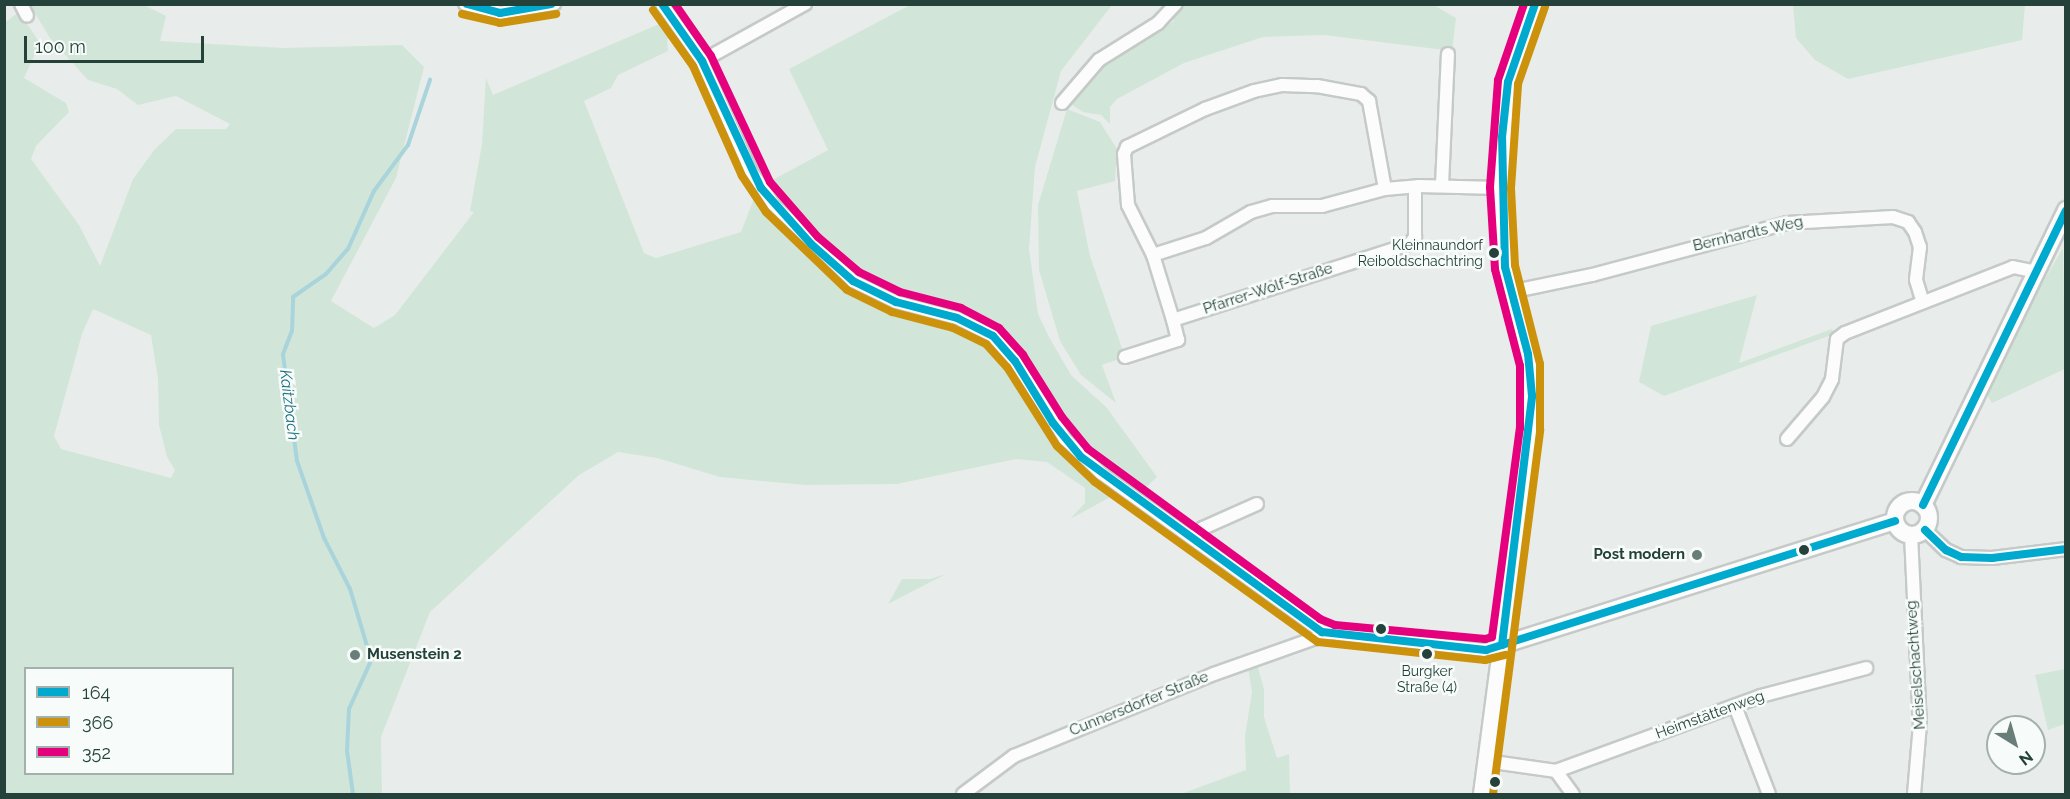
<!DOCTYPE html>
<html>
<head>
<meta charset="utf-8">
<style>
	body { margin:0 }
	#map { position:relative; width:2070px; height:799px; overflow:hidden; background:#e8edeb; font-family:Raleway,sans-serif }
	div>[style] { position:absolute }
	[style*='--x'] { left:calc(var(--x)*1px); top:calc(var(--y)*1px); width:calc(var(--w)*1px); rotate:calc(var(--a)*1deg) }
	.green>* { inset:0; background:#d1e6d8 }
	.stream>* { height:4px; margin:-2px; padding:0 2px; transform-origin:2px; border-radius:2px; background:#a9d4db }
	.roads { filter:drop-shadow(2px 0 #c5cac8) drop-shadow(-2px 0 #c5cac8) drop-shadow(0 2px #c5cac8) drop-shadow(0 -2px #c5cac8) }
	.street>* { height:12px; margin:-6px; padding:0 6px; transform-origin:6px; border-radius:6px; background:#fcfcfc }
	.secondary>* { height:16px; margin:-8px; padding:0 8px; transform-origin:8px; border-radius:8px; background:#fcfcfc }
	.secondary>.ring { margin:-8px; padding:0; box-sizing:content-box; background:none; border:16px solid #fcfcfc; border-radius:50% }
	.bus-1>* { height:8px; margin:-4px; padding:0 4px; transform-origin:4px; border-radius:4px; background:#00a9ce }
	.bus-2>* { height:8px; margin:-4px; padding:0 4px; transform-origin:4px; border-radius:4px; background:#cd920c }
	.bus-3>* { height:8px; margin:-4px; padding:0 4px; transform-origin:4px; border-radius:4px; background:#e5007d }
	.dots>* { width:16px; height:16px; translate:-50% -50%; box-sizing:border-box; border:3px solid #f7fbf9; border-radius:50% }
	span { translate:-50% -50%; white-space:nowrap; text-align:center; line-height:1.15; -webkit-text-stroke:5px #f7fbf9; paint-order:stroke }
	.bus-label { font-size:14px; color:#24423a }
	.right { translate:-100% -50%; text-align:right }
	.street-label { font-size:15px; color:#24423a }
	.poi-label { font-size:15px; color:#24423a; font-weight:700 }
	.left { translate:0 -50%; text-align:left }
	.water-label { font-size:16px; color:#1c6f80; font-style:italic }
	.frame { position:absolute; inset:0; border:6px solid #24423a; pointer-events:none }
	.legend { position:absolute; left:24px; top:667px; width:210px; height:108px; box-sizing:border-box; background:#f7fbf9; border:2px solid #a3b1ad; margin:0; padding:8px 10px; list-style:none; font-size:18px; color:#24423a }
	.legend li { display:flex; align-items:center; gap:12px; height:30px }
	.legend b { width:30px; border:2px solid #a3b1ad }
	.north { position:absolute; left:1986px; top:715px; width:60px; height:60px; box-sizing:border-box; background:#f7fbf9; border:2px solid #a3b1ad; border-radius:50%; rotate:143deg; font-size:16px; font-weight:700; line-height:24px; text-align:center; color:#24423a }
	.north::after { content:''; display:block; margin:auto; width:21px; height:27px; background:#697e78; clip-path:polygon(50% 0,100% 100%,50% 72%,0 100%) }
	.scale { position:absolute; left:24px; top:36px; width:180px; height:27px; box-sizing:border-box; border:3px solid #24423a; border-top:0; padding-left:8px; font-size:18px; line-height:21px; white-space:nowrap; color:#24423a; -webkit-text-stroke:4px #f7fbf9; paint-order:stroke }
</style>
</head>
<body>
<div id="map">
	<div class="green">
		<i style="clip-path:polygon(1432px 4px,1456px 18px,1452px 51px,1324px 35px,1263px 37px,1184px 63px,1117px 99px,1110px 107px,1110px 124px,1101px 115px,1083px 112px,1068px 102px,1097px 67px,1174px 21px,1172px 15px,1181px 5px)"></i>
		<i style="clip-path:polygon(evenodd,30px 5px,144px 5px,166px 16px,160px 41px,283px 48px,402px 45px,424px 67px,396px 178px,331px 301px,374px 328px,395px 315px,474px 212px,470px 211px,482px 144px,486px 78px,493px 95px,664px 22px,677px 36px,667px 39px,668px 51px,618px 75px,611px 88px,584px 101px,644px 253px,656px 258px,741px 232px,756px 193px,769px 182px,828px 150px,789px 69px,910px 5px,1112px 5px,1061px 71px,1035px 167px,1029px 249px,1038px 314px,1049px 337px,1071px 375px,1107px 408px,1157px 477px,1129px 503px,1116px 494px,1070px 519px,1085px 503px,1085px 488px,1047px 462px,1016px 459px,897px 484px,805px 485px,720px 477px,657px 458px,618px 452px,579px 475px,430px 612px,381px 737px,382px 794px,5px 794px,4px 23px,19px 12px,40px 43px,24px 78px,66px 103px,69px 112px,36px 146px,31px 159px,79px 225px,100px 266px,133px 179px,155px 149px,176px 129px,226px 129px,230px 124px,176px 96px,138px 105px,117px 89px,88px 80px,50px 38px,30px 5px,93px 309px,151px 335px,158px 379px,159px 425px,167px 457px,175px 470px,171px 478px,61px 449px,54px 436px,82px 334px,93px 309px,30px 5px,26px 668px,232px 668px,232px 774px,26px 774px,26px 668px)"></i>
		<i style="clip-path:polygon(1793px 5px,1793px 4px,2025px 5px,2022px 40px,1848px 79px,1815px 60px,1796px 38px)"></i>
		<i style="clip-path:polygon(1067px 109px,1100px 122px,1117px 149px,1115px 181px,1077px 191px,1090px 256px,1125px 357px,1102px 365px,1116px 403px,1081px 375px,1060px 341px,1039px 270px,1038px 205px)"></i>
		<i style="clip-path:polygon(2063px 248px,2065px 369px,1992px 403px,1987px 395px,2029px 306px)"></i>
		<i style="clip-path:polygon(1757px 295px,1739px 363px,1832px 329px,1834px 334px,1664px 396px,1639px 382px,1651px 326px)"></i>
		<i style="clip-path:polygon(946px 574px,888px 604px,902px 579px,930px 579px)"></i>
		<i style="clip-path:polygon(1257px 664px,1264px 689px,1264px 717px,1277px 758px,1289px 754px,1290px 794px,1181px 794px,1246px 770px,1245px 736px,1252px 692px,1248px 667px)"></i>
		<i style="clip-path:polygon(2065px 669px,2065px 724px,2048px 730px,2035px 675px)"></i>
	</div>
	<div class="stream">
		<i style="--x:370;--y:656;--w:70;--a:-106.6"></i>
		<i style="--x:350;--y:589;--w:57;--a:-117"></i>
		<i style="--x:324;--y:538;--w:82;--a:-109.3"></i>
		<i style="--x:297;--y:461;--w:108;--a:-97.5"></i>
		<i style="--x:283;--y:354;--w:25;--a:-69"></i>
		<i style="--x:292;--y:331;--w:34;--a:-88"></i>
		<i style="--x:293;--y:297;--w:40;--a:-34.9"></i>
		<i style="--x:326;--y:274;--w:33;--a:-49"></i>
		<i style="--x:348;--y:249;--w:64;--a:-65.9"></i>
		<i style="--x:374;--y:191;--w:57;--a:-53.5"></i>
		<i style="--x:408;--y:145;--w:69;--a:-71.3"></i>
		<i style="--x:353;--y:794;--w:43;--a:-97.9"></i>
		<i style="--x:347;--y:751;--w:42;--a:-87.3"></i>
		<i style="--x:349;--y:709;--w:51;--a:-65.5"></i>
	</div>
	<div class="roads">
		<div class="street">
			<i style="--x:21;--y:4;--w:13;--a:63"></i>
			<i style="--x:465;--y:4;--w:36;--a:14"></i>
			<i style="--x:500;--y:13;--w:55;--a:-9.5"></i>
			<i style="--x:662;--y:4;--w:70;--a:54.9"></i>
			<i style="--x:702;--y:61;--w:120;--a:66"></i>
			<i style="--x:751;--y:171;--w:40;--a:56"></i>
			<i style="--x:773;--y:204;--w:111;--a:43.9"></i>
			<i style="--x:853;--y:281;--w:48;--a:26"></i>
			<i style="--x:896;--y:302;--w:63;--a:14.7"></i>
			<i style="--x:957;--y:318;--w:40;--a:26.6"></i>
			<i style="--x:993;--y:336;--w:33;--a:49"></i>
			<i style="--x:1015;--y:361;--w:93;--a:57.3"></i>
			<i style="--x:1065;--y:439;--w:50;--a:43.4"></i>
			<i style="--x:1101;--y:473;--w:272;--a:35.7"></i>
			<i style="--x:1322;--y:632;--w:165;--a:6.3"></i>
			<i style="--x:1486;--y:650;--w:17;--a:-17"></i>
			<i style="--x:702;--y:61;--w:118;--a:-29"></i>
			<i style="--x:1062;--y:103;--w:57;--a:-49.3"></i>
			<i style="--x:1099;--y:60;--w:70;--a:-32.1"></i>
			<i style="--x:1158;--y:23;--w:26;--a:-47"></i>
			<i style="--x:1442;--y:185;--w:131;--a:-87.4"></i>
			<i style="--x:1153;--y:255;--w:56;--a:-17.8"></i>
			<i style="--x:1206;--y:238;--w:52;--a:-30"></i>
			<i style="--x:1251;--y:212;--w:22;--a:-16"></i>
			<i style="--x:1272;--y:206;--w:50;--a:0"></i>
			<i style="--x:1322;--y:206;--w:65;--a:-15.1"></i>
			<i style="--x:1385;--y:189;--w:33;--a:-5"></i>
			<i style="--x:1418;--y:186;--w:82;--a:1.4"></i>
			<i style="--x:1510;--y:292;--w:84;--a:-11.7"></i>
			<i style="--x:1592;--y:275;--w:202;--a:-14.9"></i>
			<i style="--x:1787;--y:223;--w:106;--a:-3.2"></i>
			<i style="--x:1893;--y:217;--w:16;--a:18"></i>
			<i style="--x:1908;--y:222;--w:12;--a:55"></i>
			<i style="--x:1915;--y:232;--w:16;--a:72"></i>
			<i style="--x:1920;--y:247;--w:33;--a:97"></i>
			<i style="--x:1916;--y:280;--w:21;--a:73"></i>
			<i style="--x:1173;--y:320;--w:68;--a:-107.1"></i>
			<i style="--x:1153;--y:255;--w:56;--a:-116.6"></i>
			<i style="--x:1128;--y:205;--w:51;--a:-94.5"></i>
			<i style="--x:1124;--y:154;--w:8;--a:-67"></i>
			<i style="--x:1127;--y:147;--w:87;--a:-26"></i>
			<i style="--x:1205;--y:109;--w:52;--a:-20.2"></i>
			<i style="--x:1254;--y:91;--w:29;--a:-12"></i>
			<i style="--x:1282;--y:85;--w:35;--a:2"></i>
			<i style="--x:1317;--y:86;--w:45;--a:10.3"></i>
			<i style="--x:1361;--y:94;--w:11;--a:41"></i>
			<i style="--x:1369;--y:101;--w:89;--a:79.7"></i>
			<i style="--x:1125;--y:357;--w:56;--a:-17.8"></i>
			<i style="--x:1178;--y:340;--w:21;--a:-104"></i>
			<i style="--x:1173;--y:320;--w:249;--a:-17.8"></i>
			<i style="--x:1410;--y:244;--w:9;--a:-54"></i>
			<i style="--x:1415;--y:237;--w:50;--a:-90"></i>
			<i style="--x:1787;--y:439;--w:55;--a:-49.4"></i>
			<i style="--x:1823;--y:397;--w:20;--a:-63"></i>
			<i style="--x:1832;--y:379;--w:40;--a:-82.9"></i>
			<i style="--x:1837;--y:339;--w:10;--a:-37"></i>
			<i style="--x:1845;--y:333;--w:180;--a:-21.4"></i>
			<i style="--x:2013;--y:267;--w:24;--a:12"></i>
			<i style="--x:1925;--y:530;--w:29;--a:44"></i>
			<i style="--x:1946;--y:550;--w:17;--a:25"></i>
			<i style="--x:1961;--y:557;--w:31;--a:2"></i>
			<i style="--x:1992;--y:558;--w:75;--a:-6.9"></i>
			<i style="--x:1911;--y:535;--w:189;--a:87.3"></i>
			<i style="--x:1920;--y:724;--w:70;--a:94.9"></i>
			<i style="--x:1193;--y:537;--w:13;--a:-42"></i>
			<i style="--x:1203;--y:528;--w:59;--a:-24"></i>
			<i style="--x:1735;--y:706;--w:94;--a:68.9"></i>
			<i style="--x:1486;--y:761;--w:71;--a:8.1"></i>
			<i style="--x:1556;--y:771;--w:29;--a:54"></i>
			<i style="--x:1556;--y:771;--w:218;--a:-20.1"></i>
			<i style="--x:1761;--y:696;--w:109;--a:-14.9"></i>
			<i style="--x:963;--y:794;--w:64;--a:-36.7"></i>
			<i style="--x:1014;--y:756;--w:216;--a:-22.3"></i>
			<i style="--x:1214;--y:674;--w:120;--a:-19.5"></i>
		</div>
		<div class="secondary">
			<i class="ring" style="left:1895px;top:501px;width:18px;height:18px"></i>
			<i style="--x:1923;--y:505;--w:328;--a:-64.1"></i>
			<i style="--x:1502;--y:645;--w:412;--a:-17.5"></i>
			<i style="--x:1482;--y:794;--w:368;--a:-82.5"></i>
			<i style="--x:1530;--y:429;--w:64;--a:-90"></i>
			<i style="--x:1530;--y:365;--w:101;--a:-104.3"></i>
			<i style="--x:1505;--y:267;--w:79;--a:-93.6"></i>
			<i style="--x:1500;--y:188;--w:106;--a:-85.7"></i>
			<i style="--x:1508;--y:82;--w:83;--a:-70.9"></i>
		</div>
	</div>
	<div class="bus-1">
		<i style="--x:467;--y:4;--w:34;--a:15"></i>
		<i style="--x:500;--y:13;--w:52;--a:-10"></i>
		<i style="--x:662;--y:4;--w:70;--a:54.9"></i>
		<i style="--x:702;--y:61;--w:140;--a:65.1"></i>
		<i style="--x:761;--y:188;--w:75;--a:48.2"></i>
		<i style="--x:811;--y:244;--w:56;--a:41.4"></i>
		<i style="--x:853;--y:281;--w:48;--a:26"></i>
		<i style="--x:896;--y:302;--w:63;--a:14.7"></i>
		<i style="--x:957;--y:318;--w:40;--a:26.6"></i>
		<i style="--x:993;--y:336;--w:33;--a:49"></i>
		<i style="--x:1015;--y:361;--w:73;--a:58.5"></i>
		<i style="--x:1053;--y:423;--w:44;--a:50.5"></i>
		<i style="--x:1081;--y:457;--w:298;--a:36"></i>
		<i style="--x:1322;--y:632;--w:165;--a:6.3"></i>
		<i style="--x:1486;--y:650;--w:429;--a:-17.5"></i>
		<i style="--x:1923;--y:505;--w:327;--a:-64.1"></i>
		<i style="--x:1925;--y:530;--w:29;--a:44"></i>
		<i style="--x:1946;--y:550;--w:17;--a:25"></i>
		<i style="--x:1961;--y:557;--w:31;--a:2"></i>
		<i style="--x:1992;--y:558;--w:75;--a:-6.9"></i>
		<i style="--x:1502;--y:645;--w:251;--a:-83.1"></i>
		<i style="--x:1532;--y:396;--w:42;--a:-95.4"></i>
		<i style="--x:1528;--y:354;--w:90;--a:-104.8"></i>
		<i style="--x:1505;--y:267;--w:130;--a:-91.3"></i>
		<i style="--x:1502;--y:137;--w:55;--a:-83.8"></i>
		<i style="--x:1508;--y:82;--w:83;--a:-70.9"></i>
	</div>
	<div class="bus-2">
		<i style="--x:653;--y:10;--w:69;--a:54.5"></i>
		<i style="--x:693;--y:66;--w:120;--a:66"></i>
		<i style="--x:742;--y:176;--w:43;--a:56.3"></i>
		<i style="--x:766;--y:212;--w:112;--a:43.9"></i>
		<i style="--x:847;--y:290;--w:50;--a:26.1"></i>
		<i style="--x:892;--y:312;--w:63;--a:14.7"></i>
		<i style="--x:953;--y:328;--w:37;--a:26"></i>
		<i style="--x:986;--y:344;--w:31;--a:48"></i>
		<i style="--x:1007;--y:367;--w:93;--a:57.7"></i>
		<i style="--x:1057;--y:446;--w:52;--a:43.5"></i>
		<i style="--x:1095;--y:482;--w:274;--a:35.7"></i>
		<i style="--x:1318;--y:642;--w:168;--a:6.2"></i>
		<i style="--x:1485;--y:660;--w:21;--a:-14"></i>
		<i style="--x:462;--y:14;--w:39;--a:13"></i>
		<i style="--x:500;--y:23;--w:57;--a:-9.1"></i>
		<i style="--x:1493;--y:794;--w:367;--a:-82.6"></i>
		<i style="--x:1540;--y:430;--w:66;--a:-90"></i>
		<i style="--x:1540;--y:364;--w:102;--a:-104.2"></i>
		<i style="--x:1515;--y:265;--w:77;--a:-93"></i>
		<i style="--x:1511;--y:188;--w:104;--a:-86.1"></i>
		<i style="--x:1518;--y:84;--w:82;--a:-70.7"></i>
	</div>
	<div class="bus-3">
		<i style="--x:675;--y:4;--w:63;--a:55.3"></i>
		<i style="--x:711;--y:56;--w:139;--a:64.9"></i>
		<i style="--x:770;--y:182;--w:73;--a:48.9"></i>
		<i style="--x:818;--y:237;--w:54;--a:40.5"></i>
		<i style="--x:859;--y:272;--w:46;--a:26"></i>
		<i style="--x:900;--y:292;--w:63;--a:14.7"></i>
		<i style="--x:961;--y:308;--w:43;--a:27.8"></i>
		<i style="--x:999;--y:328;--w:36;--a:48"></i>
		<i style="--x:1023;--y:355;--w:73;--a:57.8"></i>
		<i style="--x:1062;--y:417;--w:41;--a:50.9"></i>
		<i style="--x:1088;--y:449;--w:288;--a:36.2"></i>
		<i style="--x:1320;--y:619;--w:16;--a:22"></i>
		<i style="--x:1335;--y:625;--w:151;--a:5.3"></i>
		<i style="--x:1485;--y:639;--w:7;--a:-16"></i>
		<i style="--x:1492;--y:637;--w:211;--a:-82.4"></i>
		<i style="--x:1520;--y:428;--w:62;--a:-90"></i>
		<i style="--x:1520;--y:366;--w:100;--a:-104.5"></i>
		<i style="--x:1495;--y:269;--w:82;--a:-93.5"></i>
		<i style="--x:1490;--y:187;--w:107;--a:-85.7"></i>
		<i style="--x:1498;--y:80;--w:80;--a:-71.1"></i>
	</div>
	<div class="dots">
		<i style="left:1494px;top:253px;background:#24423a"></i>
		<i style="left:1804px;top:550px;background:#24423a"></i>
		<i style="left:1697px;top:555px;background:#697e78"></i>
		<i style="left:1381px;top:629px;background:#24423a"></i>
		<i style="left:1427px;top:654px;background:#24423a"></i>
		<i style="left:355px;top:655px;background:#697e78"></i>
		<i style="left:1495px;top:782px;background:#24423a"></i>
	</div>
	<div class="bus-label">
		<span class="right" style="left:1483px;top:253px">Kleinnaundorf<br>Reiboldschachtring</span>
		<span style="left:1427px;top:679px">Burgker<br>Straße (4)</span>
	</div>
	<div class="street-label">
		<span style="left:1748px;top:234px;rotate:-13deg">Bernhardts Weg</span>
		<span style="left:1268px;top:289px;rotate:-18deg">Pfarrer-Wolf-Straße</span>
		<span style="left:1916px;top:665px;rotate:-94deg">Meiselschachtweg</span>
		<span style="left:1139px;top:704px;rotate:-22deg">Cunnersdorfer Straße</span>
		<span style="left:1710px;top:715px;rotate:-20deg">Heimstättenweg</span>
	</div>
	<div class="poi-label">
		<span class="right" style="left:1685px;top:555px">Post modern</span>
		<span class="left" style="left:367px;top:655px">Musenstein 2</span>
	</div>
	<div class="water-label">
		<span style="left:289px;top:405px;rotate:83deg">Kaitzbach</span>
	</div>
	<div class="frame"></div>
	<ul class="legend">
	<li><b style="height:8px;background:#00a9ce"></b>164</li>
	<li><b style="height:8px;background:#cd920c"></b>366</li>
	<li><b style="height:8px;background:#e5007d"></b>352</li>
	</ul>
	<div class="north">N</div>
	<div class="scale">100 m</div>
</div>
</body>
</html>
